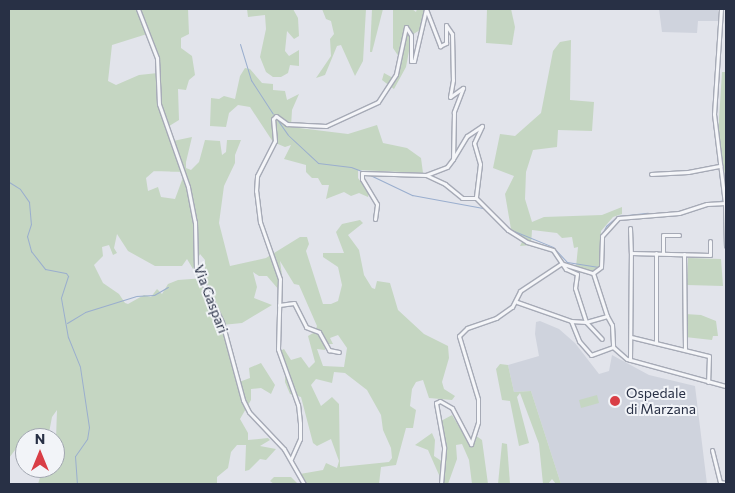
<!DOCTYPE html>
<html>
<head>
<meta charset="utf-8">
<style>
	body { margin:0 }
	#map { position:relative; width:735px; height:493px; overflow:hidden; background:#e2e4eb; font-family:Commissioner,sans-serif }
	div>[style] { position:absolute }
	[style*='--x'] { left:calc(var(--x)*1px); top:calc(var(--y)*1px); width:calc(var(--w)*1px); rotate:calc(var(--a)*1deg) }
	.built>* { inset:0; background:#cfd3dd }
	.green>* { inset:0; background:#c5d6c2 }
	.stream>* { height:1px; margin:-0.5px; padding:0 0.5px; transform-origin:0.5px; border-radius:0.5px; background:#9aaece }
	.roads { filter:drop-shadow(1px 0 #a6aab6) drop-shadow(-1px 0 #a6aab6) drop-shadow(0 1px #a6aab6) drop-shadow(0 -1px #a6aab6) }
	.minor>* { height:3px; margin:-1.5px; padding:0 1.5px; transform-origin:1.5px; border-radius:1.5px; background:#f5f6f9 }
	.dots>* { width:14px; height:14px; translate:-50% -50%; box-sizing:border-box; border:2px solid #f2f4f8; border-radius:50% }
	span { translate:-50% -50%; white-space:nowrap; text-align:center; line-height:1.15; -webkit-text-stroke:4px #f2f4f8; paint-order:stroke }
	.street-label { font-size:14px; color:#283045 }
	.poi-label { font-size:14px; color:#283045 }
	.left { translate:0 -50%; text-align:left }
	.frame { position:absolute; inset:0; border:10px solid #283045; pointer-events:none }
	.north { position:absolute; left:15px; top:428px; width:50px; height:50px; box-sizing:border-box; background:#f2f4f8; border:1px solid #a1a6b0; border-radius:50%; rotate:0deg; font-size:14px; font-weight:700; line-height:20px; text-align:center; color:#283045 }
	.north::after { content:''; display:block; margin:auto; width:18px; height:22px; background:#d93e46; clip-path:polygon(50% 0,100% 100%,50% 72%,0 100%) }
</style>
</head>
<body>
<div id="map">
	<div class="built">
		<i style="clip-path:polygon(659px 9px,718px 9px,718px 21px,698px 21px,697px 33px,662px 32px)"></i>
		<i style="clip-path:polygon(540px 321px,559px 329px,575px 343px,599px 374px,609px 371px,612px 355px,649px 375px,695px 386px,707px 484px,561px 484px,531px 391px,514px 392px,508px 365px,539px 356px,535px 334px,536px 322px)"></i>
	</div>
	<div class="green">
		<i style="clip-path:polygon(evenodd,9px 9px,188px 9px,189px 34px,181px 38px,181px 48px,192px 56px,195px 75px,189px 80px,186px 90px,178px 89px,179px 120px,166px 128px,173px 141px,192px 137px,186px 162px,186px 168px,191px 170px,199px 162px,205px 140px,220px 141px,222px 155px,226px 152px,227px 140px,241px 140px,235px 155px,235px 163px,224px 186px,219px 223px,230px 266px,266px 258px,300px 237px,307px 237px,309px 244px,306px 251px,323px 304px,331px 304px,338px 301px,342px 285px,338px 267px,323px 257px,323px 253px,344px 253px,336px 232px,342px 224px,360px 220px,363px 223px,348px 235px,359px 250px,364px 275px,372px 288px,375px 289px,377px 281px,390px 283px,398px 310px,424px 334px,448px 346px,449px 358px,442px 382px,444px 389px,455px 396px,452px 400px,429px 398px,423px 380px,416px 382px,412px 389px,410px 406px,416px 410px,413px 428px,406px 428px,396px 465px,381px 467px,379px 484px,303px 484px,300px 474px,323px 470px,326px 463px,337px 468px,339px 461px,331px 439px,317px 446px,313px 443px,301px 397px,290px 394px,285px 382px,285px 371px,278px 352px,284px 349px,291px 360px,301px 357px,309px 368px,315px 362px,308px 336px,315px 332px,317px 326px,299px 285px,294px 284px,280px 261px,283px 283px,279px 290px,267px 276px,259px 276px,253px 272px,257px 287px,254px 298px,272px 305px,242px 323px,222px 325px,239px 382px,250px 378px,249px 368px,261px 363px,275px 385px,271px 394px,261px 388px,251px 389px,251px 400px,240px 419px,248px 433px,248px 440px,268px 438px,270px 440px,260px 446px,276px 449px,266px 460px,260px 459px,249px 470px,245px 471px,246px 445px,237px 445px,231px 452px,228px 468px,217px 477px,217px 484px,38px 484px,43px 468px,55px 468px,57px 410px,52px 417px,48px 438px,25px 438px,25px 445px,18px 446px,9px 458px,9px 9px,147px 34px,159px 64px,158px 73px,139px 75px,116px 85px,108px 81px,112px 45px,147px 34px,9px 9px,154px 171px,185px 172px,175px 199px,161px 197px,158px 187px,148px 191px,146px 178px,154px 171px,9px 9px,117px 234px,128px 251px,155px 266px,182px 266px,187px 259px,193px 269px,200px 254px,205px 260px,205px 278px,178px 280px,168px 284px,162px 294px,157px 289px,151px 297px,144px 295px,128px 304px,125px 303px,119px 294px,103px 283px,94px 265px,103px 256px,102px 247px,109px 245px,113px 255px,117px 253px,114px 248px,117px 234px,9px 9px,338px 335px,347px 348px,344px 367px,323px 366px,317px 349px,325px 350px,325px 344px,333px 344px,330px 338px,338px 335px,9px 9px,334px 372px,345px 373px,367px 390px,381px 415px,383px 430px,391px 448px,392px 458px,389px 462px,340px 467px,339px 404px,332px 397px,321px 406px,311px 385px,316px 379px,332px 383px,334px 372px)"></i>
		<i style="clip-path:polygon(247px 9px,293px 9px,298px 18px,299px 36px,294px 39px,287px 31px,285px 51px,289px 56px,299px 50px,299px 66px,290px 65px,288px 73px,281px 77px,273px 77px,266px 72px,260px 57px,266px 29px,265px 15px,248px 17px)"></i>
		<i style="clip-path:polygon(322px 9px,366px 9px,363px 61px,355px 76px,341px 45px,337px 46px,325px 75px,316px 78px,331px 56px,330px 39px,334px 34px,331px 21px,326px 19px)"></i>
		<i style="clip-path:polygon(372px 9px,383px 9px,372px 52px,370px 52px)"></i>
		<i style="clip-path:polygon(393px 9px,412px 9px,416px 12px,417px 9px,424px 9px,423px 28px,412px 35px,406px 67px,394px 89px,382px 80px,384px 73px,395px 79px,399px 57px,393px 48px)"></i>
		<i style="clip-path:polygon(487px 9px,511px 9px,515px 27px,512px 45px,486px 43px)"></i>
		<i style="clip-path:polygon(571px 40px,570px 100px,594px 102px,592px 131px,558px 130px,557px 147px,533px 150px,526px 172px,525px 199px,532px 222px,544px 217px,602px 215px,622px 207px,622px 214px,613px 217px,601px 231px,599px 268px,594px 272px,576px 267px,578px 247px,574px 248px,572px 237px,562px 238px,557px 233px,532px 230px,531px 245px,520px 246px,524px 238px,511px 229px,505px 194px,514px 176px,493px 168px,500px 134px,515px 136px,541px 113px,553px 51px,560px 42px)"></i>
		<i style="clip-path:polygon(245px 68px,250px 69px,262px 83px,273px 84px,273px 90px,285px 91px,287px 100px,299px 94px,292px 110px,291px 127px,348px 134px,377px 125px,383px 143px,407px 148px,421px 158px,423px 173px,358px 170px,358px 178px,369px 193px,368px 197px,359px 193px,351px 196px,344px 192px,326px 199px,329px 185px,322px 185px,318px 178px,312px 178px,306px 172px,306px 165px,284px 159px,291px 145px,285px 147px,273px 142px,250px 107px,238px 105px,229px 113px,226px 127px,210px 126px,211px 98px,219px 99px,224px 96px,235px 99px,240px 76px)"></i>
		<i style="clip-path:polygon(722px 72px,726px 72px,726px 181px,718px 135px)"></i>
		<i style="clip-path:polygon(688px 258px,721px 259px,723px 286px,687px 285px)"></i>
		<i style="clip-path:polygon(685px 314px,701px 315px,716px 321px,718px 336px,713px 336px,712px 340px,685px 337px)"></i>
		<i style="clip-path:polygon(500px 364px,508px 365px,514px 392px,531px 391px,561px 484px,556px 484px,552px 479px,548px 484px,543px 484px,539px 444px,520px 393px,517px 397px,529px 443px,519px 446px,510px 401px,502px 400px,496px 369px)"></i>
		<i style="clip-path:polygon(597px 395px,599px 403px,581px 408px,579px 400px)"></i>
		<i style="clip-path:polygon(452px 415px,470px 445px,475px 435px,482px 440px,488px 484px,472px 484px,469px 460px,462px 444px,456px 445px,457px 459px,448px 484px,443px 484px,428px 450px,415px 445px,432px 433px,435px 440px,434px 456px,443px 462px,441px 421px)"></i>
		<i style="clip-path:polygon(502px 443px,507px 444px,510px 484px,498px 484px)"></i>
		<i style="clip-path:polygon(274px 477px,291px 477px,298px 484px,274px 484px,270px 481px)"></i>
	</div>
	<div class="stream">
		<i style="--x:240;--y:44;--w:38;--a:73"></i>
		<i style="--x:251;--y:80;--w:40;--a:57.1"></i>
		<i style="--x:274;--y:115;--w:24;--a:55"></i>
		<i style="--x:288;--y:135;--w:41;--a:43"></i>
		<i style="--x:318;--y:163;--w:33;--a:7"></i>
		<i style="--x:351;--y:167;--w:14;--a:21"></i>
		<i style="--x:370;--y:175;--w:47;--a:25.5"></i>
		<i style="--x:412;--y:195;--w:72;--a:10.4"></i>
		<i style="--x:9;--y:182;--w:13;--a:32"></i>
		<i style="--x:20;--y:189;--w:16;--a:55"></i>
		<i style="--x:29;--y:202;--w:22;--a:85"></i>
		<i style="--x:31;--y:224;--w:13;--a:108"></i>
		<i style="--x:27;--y:236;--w:16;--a:75"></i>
		<i style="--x:31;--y:251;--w:23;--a:52"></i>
		<i style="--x:45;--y:269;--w:21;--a:11"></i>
		<i style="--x:66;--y:273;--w:4;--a:56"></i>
		<i style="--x:68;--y:276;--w:23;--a:108"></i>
		<i style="--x:61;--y:298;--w:40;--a:80"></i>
		<i style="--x:68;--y:337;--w:32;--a:68"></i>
		<i style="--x:80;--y:367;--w:61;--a:81.5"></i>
		<i style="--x:89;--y:427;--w:12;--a:99"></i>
		<i style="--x:87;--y:439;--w:21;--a:125"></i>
		<i style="--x:75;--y:456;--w:28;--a:86"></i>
		<i style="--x:675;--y:212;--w:50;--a:-13.8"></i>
		<i style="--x:652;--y:213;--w:11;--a:0"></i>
		<i style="--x:509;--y:229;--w:48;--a:22.2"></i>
		<i style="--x:553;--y:247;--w:21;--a:47"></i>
		<i style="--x:567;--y:262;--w:32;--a:9"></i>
		<i style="--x:602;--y:234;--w:9;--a:-63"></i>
		<i style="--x:606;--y:226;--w:16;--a:-40"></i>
		<i style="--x:618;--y:216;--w:30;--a:-6"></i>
		<i style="--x:67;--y:323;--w:21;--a:-31"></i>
		<i style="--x:85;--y:312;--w:53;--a:-17.4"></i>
		<i style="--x:136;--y:296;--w:18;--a:-3"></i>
		<i style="--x:154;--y:295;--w:16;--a:-30"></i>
	</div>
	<div class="roads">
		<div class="minor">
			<i style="--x:138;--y:9;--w:53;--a:68.8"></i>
			<i style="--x:157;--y:58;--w:46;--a:87.5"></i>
			<i style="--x:159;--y:104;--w:88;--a:70.7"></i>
			<i style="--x:188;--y:187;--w:36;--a:79"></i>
			<i style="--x:195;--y:222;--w:46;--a:88.8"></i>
			<i style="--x:196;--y:268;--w:60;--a:64.3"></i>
			<i style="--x:222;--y:322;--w:81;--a:74.9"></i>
			<i style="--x:243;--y:400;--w:13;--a:63"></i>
			<i style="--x:249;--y:412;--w:51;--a:46.6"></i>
			<i style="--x:284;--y:449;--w:40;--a:60.3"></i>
			<i style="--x:721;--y:9;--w:105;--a:93.8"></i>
			<i style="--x:714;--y:114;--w:90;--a:83"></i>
			<i style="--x:725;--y:203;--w:43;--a:88.7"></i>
			<i style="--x:651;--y:174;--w:37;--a:-3"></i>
			<i style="--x:688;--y:172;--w:33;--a:-11"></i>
			<i style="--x:426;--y:175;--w:21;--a:25"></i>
			<i style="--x:445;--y:184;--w:22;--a:39"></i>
			<i style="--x:462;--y:198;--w:14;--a:0"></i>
			<i style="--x:476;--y:198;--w:45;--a:45"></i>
			<i style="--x:508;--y:230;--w:22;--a:32"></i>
			<i style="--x:527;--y:242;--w:27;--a:17"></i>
			<i style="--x:553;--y:250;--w:23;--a:56"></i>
			<i style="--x:566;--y:269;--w:12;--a:24"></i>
			<i style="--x:577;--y:274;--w:14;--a:98"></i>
			<i style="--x:575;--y:288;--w:36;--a:72"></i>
			<i style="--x:586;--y:322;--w:23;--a:47"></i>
			<i style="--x:375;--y:219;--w:15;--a:-82"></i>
			<i style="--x:377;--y:204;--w:29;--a:-121"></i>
			<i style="--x:362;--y:179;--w:6;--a:-90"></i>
			<i style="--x:362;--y:173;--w:64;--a:1.8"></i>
			<i style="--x:426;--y:175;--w:22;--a:-21"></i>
			<i style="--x:447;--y:167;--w:10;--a:-53"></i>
			<i style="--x:630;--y:228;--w:25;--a:88"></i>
			<i style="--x:631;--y:253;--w:79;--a:1.5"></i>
			<i style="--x:710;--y:255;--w:14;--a:-90"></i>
			<i style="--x:663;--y:253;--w:18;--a:-90"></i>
			<i style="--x:663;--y:235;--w:16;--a:0"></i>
			<i style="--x:684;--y:254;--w:96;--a:89.4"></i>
			<i style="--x:563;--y:264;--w:31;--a:17"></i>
			<i style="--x:593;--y:273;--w:10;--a:-37"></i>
			<i style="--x:601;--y:267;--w:31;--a:-88"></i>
			<i style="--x:602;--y:236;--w:24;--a:-48"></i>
			<i style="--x:618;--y:218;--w:61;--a:-4.7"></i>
			<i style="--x:679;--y:213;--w:29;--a:-18"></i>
			<i style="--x:707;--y:204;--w:18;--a:-3"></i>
			<i style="--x:593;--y:273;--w:45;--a:72"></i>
			<i style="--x:517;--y:302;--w:57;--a:19.4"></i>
			<i style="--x:279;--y:305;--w:15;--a:-8"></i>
			<i style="--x:294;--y:303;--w:27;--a:63"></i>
			<i style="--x:306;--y:327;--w:14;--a:21"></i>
			<i style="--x:319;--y:332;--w:21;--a:61"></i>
			<i style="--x:329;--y:350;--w:10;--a:11"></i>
			<i style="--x:571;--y:321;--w:15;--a:4"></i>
			<i style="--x:586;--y:322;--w:22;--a:-16"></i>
			<i style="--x:607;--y:316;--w:10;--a:61"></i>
			<i style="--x:612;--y:325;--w:22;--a:87"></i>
			<i style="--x:613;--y:347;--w:18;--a:41"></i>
			<i style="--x:627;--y:359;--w:103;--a:15.3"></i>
			<i style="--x:571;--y:321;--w:22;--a:68"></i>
			<i style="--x:579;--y:341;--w:18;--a:49"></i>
			<i style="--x:591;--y:355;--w:23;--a:-20"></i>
			<i style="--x:631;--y:337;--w:80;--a:13.7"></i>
			<i style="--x:709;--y:356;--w:26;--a:92"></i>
			<i style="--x:656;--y:343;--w:90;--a:-90"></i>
			<i style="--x:630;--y:360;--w:107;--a:-89.5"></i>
			<i style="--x:712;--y:450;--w:33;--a:76"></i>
			<i style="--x:720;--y:482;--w:6;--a:9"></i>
			<i style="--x:291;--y:459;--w:22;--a:-66"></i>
			<i style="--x:300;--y:439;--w:16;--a:-90"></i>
			<i style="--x:300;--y:423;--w:18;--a:-96"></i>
			<i style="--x:298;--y:405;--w:59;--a:-109.7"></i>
			<i style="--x:278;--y:349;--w:70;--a:-88.4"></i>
			<i style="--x:280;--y:279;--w:60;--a:-109.3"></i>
			<i style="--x:260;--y:222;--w:31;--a:-97"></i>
			<i style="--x:256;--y:191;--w:15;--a:-86"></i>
			<i style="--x:257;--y:176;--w:39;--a:-63"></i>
			<i style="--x:275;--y:141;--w:22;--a:-95"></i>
			<i style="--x:273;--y:119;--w:4;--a:-45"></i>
			<i style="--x:276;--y:116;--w:14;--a:36"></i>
			<i style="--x:287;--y:124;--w:39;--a:3"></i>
			<i style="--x:326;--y:126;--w:57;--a:-24.8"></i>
			<i style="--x:378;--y:102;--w:33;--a:-57"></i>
			<i style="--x:396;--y:74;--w:48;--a:-78"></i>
			<i style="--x:406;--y:27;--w:9;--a:58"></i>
			<i style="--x:411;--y:35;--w:26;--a:90"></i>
			<i style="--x:411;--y:61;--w:3;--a:0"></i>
			<i style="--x:414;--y:61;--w:53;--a:-77"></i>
			<i style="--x:426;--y:9;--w:40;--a:69"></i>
			<i style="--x:440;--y:46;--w:7;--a:-27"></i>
			<i style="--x:446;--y:43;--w:18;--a:-90"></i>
			<i style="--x:446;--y:25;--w:11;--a:56"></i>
			<i style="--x:452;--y:34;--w:46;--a:88.8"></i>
			<i style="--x:453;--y:80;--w:17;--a:100"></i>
			<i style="--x:450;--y:97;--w:16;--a:-35"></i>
			<i style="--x:463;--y:88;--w:26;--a:111"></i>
			<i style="--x:454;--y:112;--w:47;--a:91.2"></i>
			<i style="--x:453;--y:159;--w:27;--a:-59"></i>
			<i style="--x:467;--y:136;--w:18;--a:-34"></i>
			<i style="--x:482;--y:126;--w:19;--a:115"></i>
			<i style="--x:474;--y:143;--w:22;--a:74"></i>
			<i style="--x:480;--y:164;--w:34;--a:97"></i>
			<i style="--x:441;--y:484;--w:37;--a:-85"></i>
			<i style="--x:444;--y:447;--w:45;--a:-100.3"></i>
			<i style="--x:436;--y:403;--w:4;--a:-27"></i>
			<i style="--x:440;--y:401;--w:14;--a:30"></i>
			<i style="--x:452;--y:408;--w:41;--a:62.2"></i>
			<i style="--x:471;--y:444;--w:23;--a:-72"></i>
			<i style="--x:478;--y:422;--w:23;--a:-90"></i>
			<i style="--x:478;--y:399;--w:66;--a:-106.8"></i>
			<i style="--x:459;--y:336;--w:11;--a:-45"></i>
			<i style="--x:467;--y:328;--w:31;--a:-19"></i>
			<i style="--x:496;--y:318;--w:19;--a:-35"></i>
			<i style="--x:512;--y:307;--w:18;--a:-63"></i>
			<i style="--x:520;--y:291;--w:50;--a:-33.7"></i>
		</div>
	</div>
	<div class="dots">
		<i style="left:615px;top:401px;background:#d93e46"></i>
	</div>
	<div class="street-label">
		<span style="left:211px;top:299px;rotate:69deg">Via Gaspari</span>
	</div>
	<div class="poi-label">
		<span class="left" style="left:626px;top:401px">Ospedale<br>di Marzana</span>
	</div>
	<div class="frame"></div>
	<div class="north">N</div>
</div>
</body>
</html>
